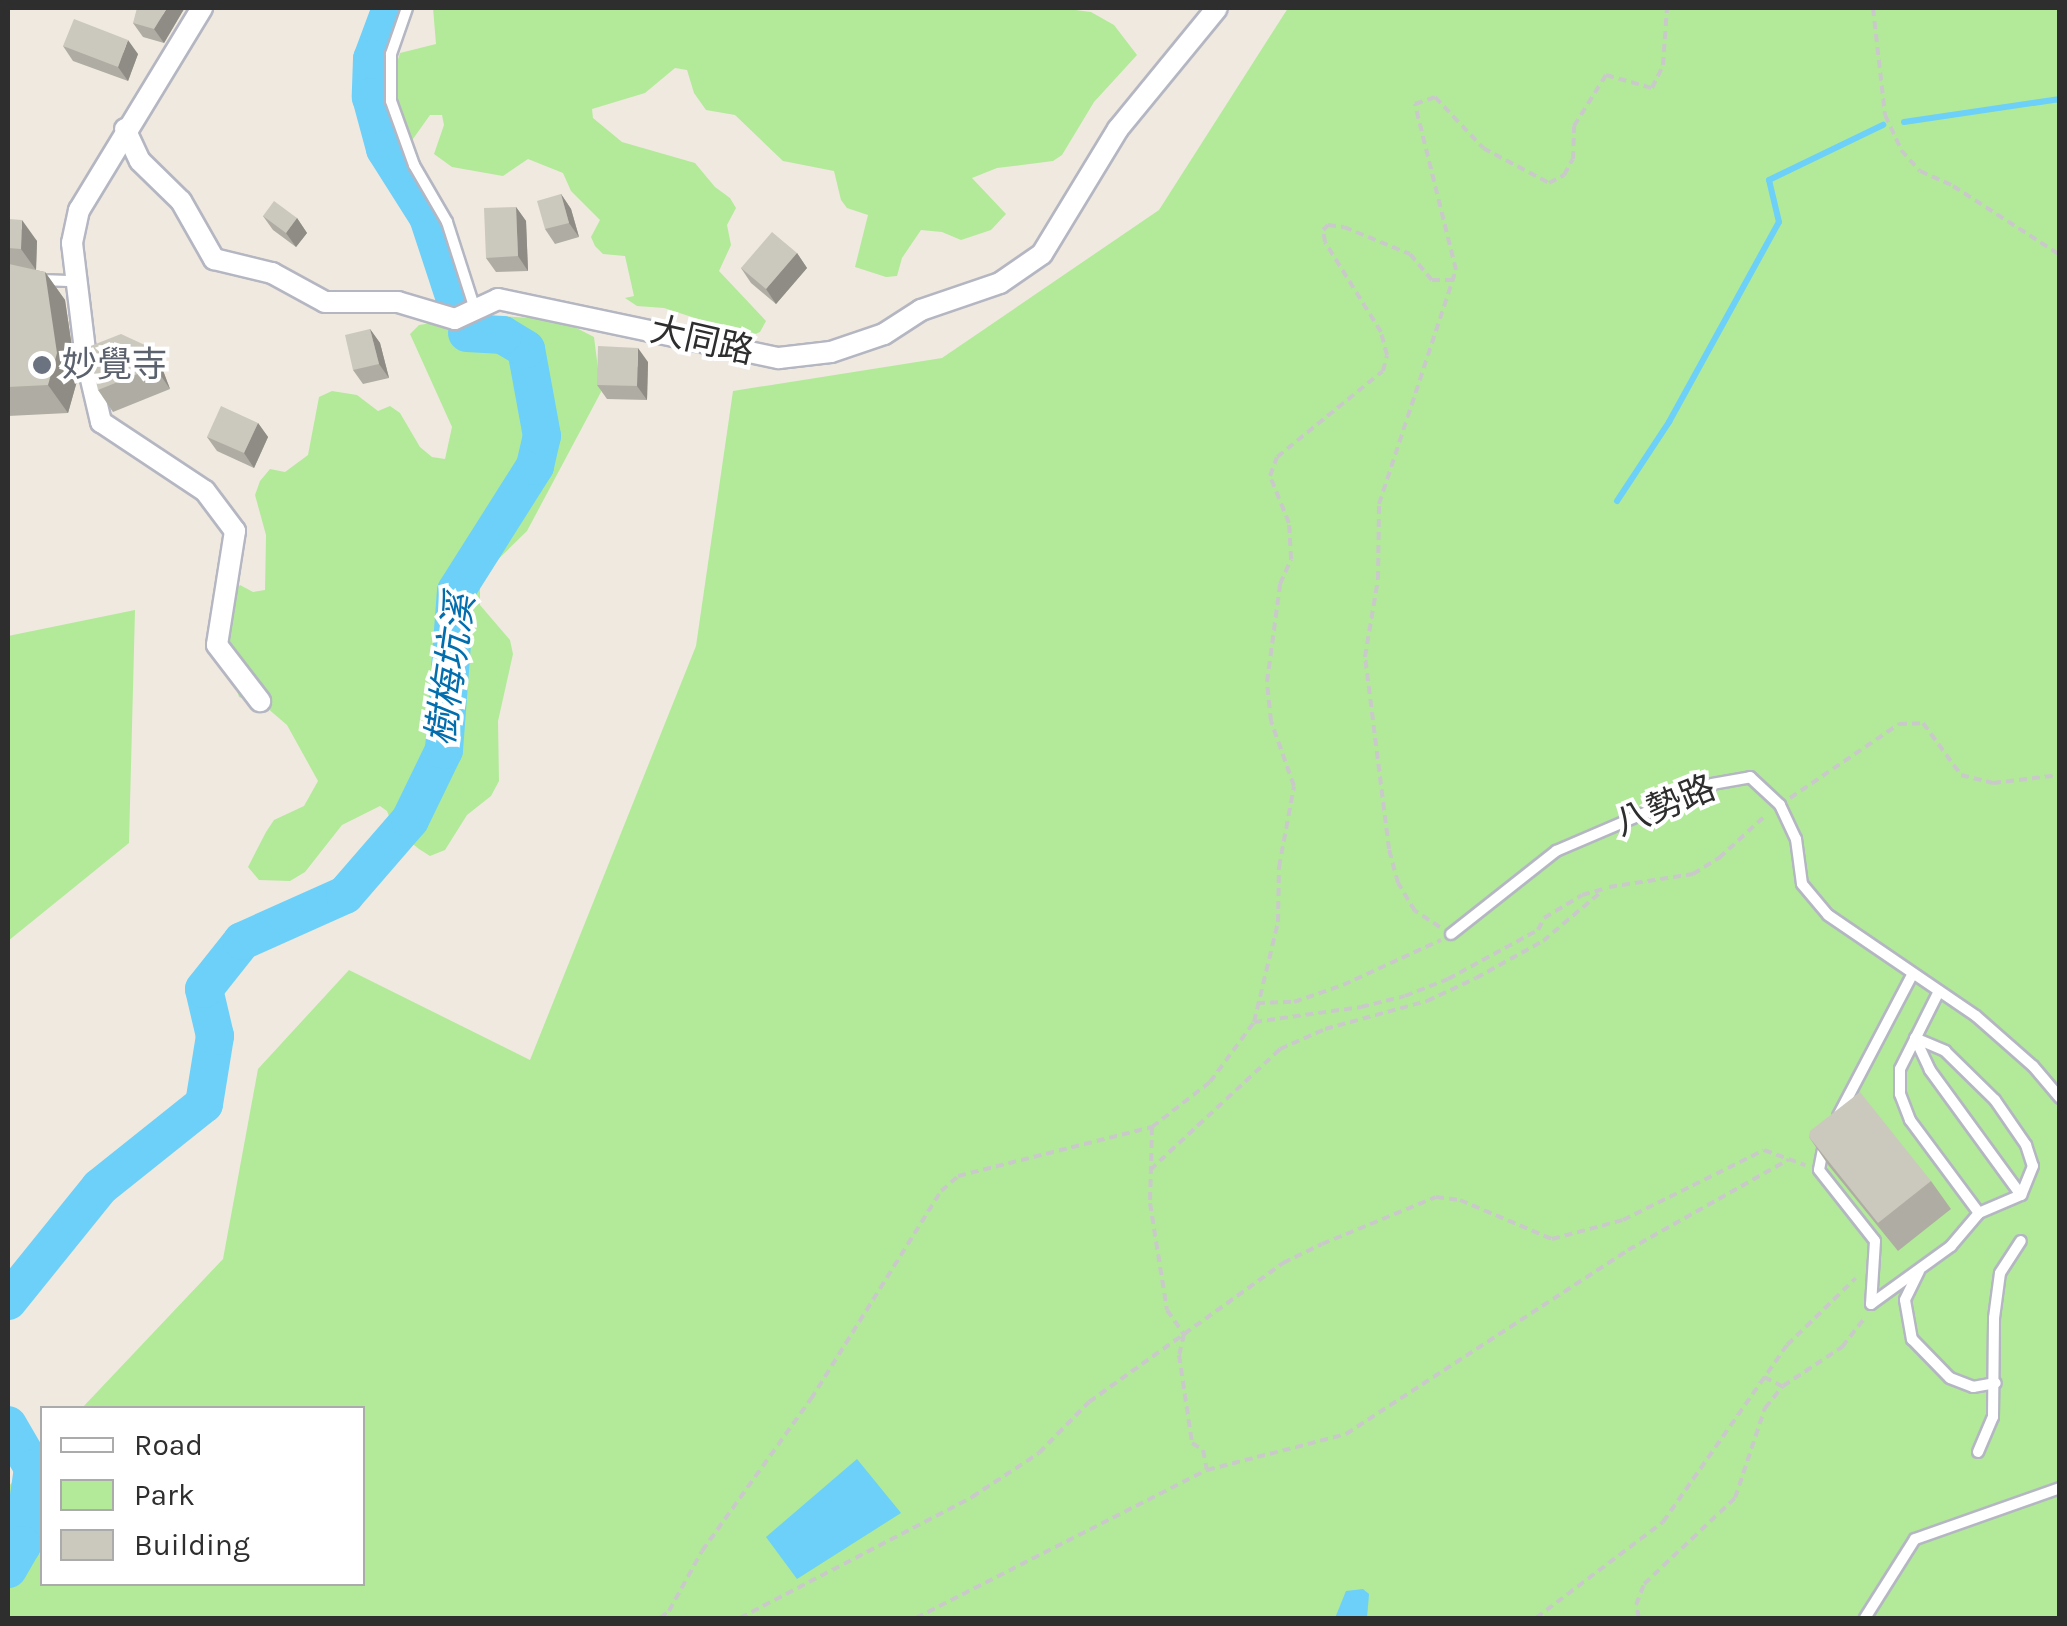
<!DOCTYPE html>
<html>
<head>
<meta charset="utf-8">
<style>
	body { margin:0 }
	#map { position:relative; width:2067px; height:1626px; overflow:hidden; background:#f0e9e0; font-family:Karla,"Noto Sans TC",sans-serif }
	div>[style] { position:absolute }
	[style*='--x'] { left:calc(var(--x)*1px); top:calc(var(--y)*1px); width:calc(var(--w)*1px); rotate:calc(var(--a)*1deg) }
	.green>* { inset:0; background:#b2ea99 }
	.water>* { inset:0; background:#6cd0f9 }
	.stream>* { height:6px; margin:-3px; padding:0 3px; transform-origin:3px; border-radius:3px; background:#6cd0f9 }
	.river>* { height:38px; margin:-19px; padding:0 19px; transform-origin:19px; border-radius:19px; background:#6cd0f9 }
	.path>* { height:4px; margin-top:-2px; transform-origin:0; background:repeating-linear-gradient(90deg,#c9c9c9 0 8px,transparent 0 13px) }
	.roads { filter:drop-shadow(2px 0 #b4b6c2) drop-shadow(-2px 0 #b4b6c2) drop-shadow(0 2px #b4b6c2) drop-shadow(0 -2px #b4b6c2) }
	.lane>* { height:10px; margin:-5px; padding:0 5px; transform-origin:5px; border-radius:5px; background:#fff }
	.street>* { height:20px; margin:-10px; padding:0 10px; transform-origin:10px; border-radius:10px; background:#fff }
	.wall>* { inset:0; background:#afaca3 }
	.shaded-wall>* { inset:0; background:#8e8c85 }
	.building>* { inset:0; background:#cbc8be }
	.dots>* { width:28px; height:28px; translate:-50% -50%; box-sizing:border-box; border:5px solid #fff; border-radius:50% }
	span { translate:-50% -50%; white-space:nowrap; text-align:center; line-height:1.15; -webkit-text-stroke:8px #fff; paint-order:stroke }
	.street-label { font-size:35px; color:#2e2e2e }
	.worship-label { font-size:35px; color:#5b616d }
	.left { translate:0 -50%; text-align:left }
	.water-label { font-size:38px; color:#026ead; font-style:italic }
	.frame { position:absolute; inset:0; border:10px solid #2e2e2e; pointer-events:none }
	.legend { position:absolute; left:40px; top:1406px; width:325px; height:180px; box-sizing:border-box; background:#fff; border:2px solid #ababab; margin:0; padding:12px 18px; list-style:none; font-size:30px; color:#2e2e2e }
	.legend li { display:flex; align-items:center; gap:20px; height:50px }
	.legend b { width:50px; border:2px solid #ababab }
</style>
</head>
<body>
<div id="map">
	<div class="green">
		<i style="clip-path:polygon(433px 8px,1060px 8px,1091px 12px,1114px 25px,1137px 55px,1094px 102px,1062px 155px,1053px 161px,997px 168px,972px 178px,1006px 214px,991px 230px,961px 240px,942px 232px,921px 230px,902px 258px,897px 276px,886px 277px,855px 267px,868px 215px,847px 208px,841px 200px,834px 171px,783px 161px,735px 115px,706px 110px,694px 93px,687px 70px,675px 68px,645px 93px,592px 109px,593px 118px,622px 142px,695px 163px,715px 187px,730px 198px,736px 208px,727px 225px,731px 245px,719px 271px,766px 321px,760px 332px,751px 336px,664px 308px,637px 306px,625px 298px,634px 296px,625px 256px,603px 254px,595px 246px,591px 237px,600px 220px,571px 191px,563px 173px,528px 159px,503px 176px,452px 167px,434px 154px,444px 125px,442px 115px,430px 115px,408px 146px,390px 100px,397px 62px,400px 53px,436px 44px)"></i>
		<i style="clip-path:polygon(1288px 8px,2059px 8px,2059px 1618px,8px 1618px,8px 1487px,42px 1450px,42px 1584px,362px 1584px,362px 1408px,82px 1408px,223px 1259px,258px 1069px,349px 970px,530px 1060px,696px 646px,733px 391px,942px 358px,1159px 210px)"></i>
		<i style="clip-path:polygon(484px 315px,561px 320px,594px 337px,601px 392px,527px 531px,480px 577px,480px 605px,510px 640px,513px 654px,498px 721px,499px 781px,491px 796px,467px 815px,445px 850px,430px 856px,419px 849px,394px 829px,387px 811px,380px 806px,342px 825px,305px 872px,290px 881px,259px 880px,248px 867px,266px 832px,274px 820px,304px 806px,318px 781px,287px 725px,266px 707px,239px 697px,225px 651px,232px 597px,240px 585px,253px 592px,265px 590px,266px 535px,255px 495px,260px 481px,270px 469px,285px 472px,308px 455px,319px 397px,332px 391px,357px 395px,378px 411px,390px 406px,400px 413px,420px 447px,432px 457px,445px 459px,452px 427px,410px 334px,419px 325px)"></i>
		<i style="clip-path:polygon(135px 610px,129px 843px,8px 941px,8px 636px)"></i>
	</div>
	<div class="water">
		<i style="clip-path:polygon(857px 1459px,901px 1513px,797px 1579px,766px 1537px)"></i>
		<i style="clip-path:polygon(1363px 1589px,1369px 1594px,1367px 1618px,1335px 1618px,1346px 1591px)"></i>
	</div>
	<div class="stream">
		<i style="--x:1904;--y:122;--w:158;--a:-8.4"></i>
		<i style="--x:1617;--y:501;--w:95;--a:-56.6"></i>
		<i style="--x:1669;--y:422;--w:228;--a:-61.2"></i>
		<i style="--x:1779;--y:222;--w:43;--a:-103.4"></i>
		<i style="--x:1769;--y:180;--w:127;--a:-25.8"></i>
	</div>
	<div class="river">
		<i style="--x:391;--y:8;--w:54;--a:110.4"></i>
		<i style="--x:372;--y:59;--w:38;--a:92"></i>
		<i style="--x:371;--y:97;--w:54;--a:74.9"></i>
		<i style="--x:385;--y:149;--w:80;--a:57.7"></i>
		<i style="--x:428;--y:217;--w:86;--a:71.8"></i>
		<i style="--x:8;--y:1301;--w:146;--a:-51.1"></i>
		<i style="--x:100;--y:1187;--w:133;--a:-38.6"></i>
		<i style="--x:204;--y:1104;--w:69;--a:-80.8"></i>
		<i style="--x:215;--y:1036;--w:48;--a:-103.2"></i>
		<i style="--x:204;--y:989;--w:61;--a:-51.6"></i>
		<i style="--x:242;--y:941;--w:113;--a:-24.1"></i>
		<i style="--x:345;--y:895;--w:99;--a:-49.1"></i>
		<i style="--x:410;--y:820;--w:78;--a:-64.1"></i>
		<i style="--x:444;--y:750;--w:159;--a:-85.7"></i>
		<i style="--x:456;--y:591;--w:148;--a:-57.7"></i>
		<i style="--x:535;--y:466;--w:31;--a:-77"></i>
		<i style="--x:542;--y:436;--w:88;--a:-100.4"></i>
		<i style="--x:526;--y:349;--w:27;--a:-149"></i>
		<i style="--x:503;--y:335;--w:36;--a:-177"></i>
		<i style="--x:8;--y:1425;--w:50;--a:59.8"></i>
		<i style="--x:33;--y:1468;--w:78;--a:98.1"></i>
		<i style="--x:22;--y:1545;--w:28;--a:120"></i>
	</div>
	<div class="path">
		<i style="--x:1873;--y:8;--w:108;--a:83.6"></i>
		<i style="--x:1885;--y:115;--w:38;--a:65"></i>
		<i style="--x:1901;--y:150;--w:28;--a:48"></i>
		<i style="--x:1920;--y:171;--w:36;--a:24"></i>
		<i style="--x:1953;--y:186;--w:127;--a:32.8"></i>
		<i style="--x:1790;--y:798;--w:132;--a:-34.2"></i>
		<i style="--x:1899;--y:724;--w:24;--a:-2"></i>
		<i style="--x:1923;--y:723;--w:64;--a:53.8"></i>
		<i style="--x:1961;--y:775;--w:33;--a:14"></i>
		<i style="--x:1993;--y:783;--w:67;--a:-6.8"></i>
		<i style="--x:1609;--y:887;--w:85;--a:-8.8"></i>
		<i style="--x:1693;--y:874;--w:31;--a:-32"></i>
		<i style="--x:1719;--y:858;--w:64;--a:-42.5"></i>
		<i style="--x:1440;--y:927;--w:30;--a:-147"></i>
		<i style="--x:1415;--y:911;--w:33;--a:-121"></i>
		<i style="--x:1398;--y:883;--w:35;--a:-105"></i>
		<i style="--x:1389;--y:849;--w:193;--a:-97.1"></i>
		<i style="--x:1365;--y:657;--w:79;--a:-80.5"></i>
		<i style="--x:1378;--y:579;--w:75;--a:-89.2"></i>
		<i style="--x:1379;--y:504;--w:246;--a:-71.8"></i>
		<i style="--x:1456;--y:270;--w:171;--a:-103.9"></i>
		<i style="--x:1415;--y:104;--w:21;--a:-19"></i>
		<i style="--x:1435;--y:97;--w:70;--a:46.7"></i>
		<i style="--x:1483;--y:148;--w:75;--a:27.9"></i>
		<i style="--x:1549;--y:183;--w:17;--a:-28"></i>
		<i style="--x:1564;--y:175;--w:18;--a:-61"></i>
		<i style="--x:1573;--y:159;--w:33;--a:-88"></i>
		<i style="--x:1574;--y:126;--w:60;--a:-57.9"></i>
		<i style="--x:1606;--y:75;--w:48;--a:15.8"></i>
		<i style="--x:1652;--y:88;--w:25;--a:-64"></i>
		<i style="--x:1663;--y:65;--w:57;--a:-86"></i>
		<i style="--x:1257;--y:1003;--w:37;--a:-2"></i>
		<i style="--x:1294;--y:1002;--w:52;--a:-19.1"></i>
		<i style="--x:1343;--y:985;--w:108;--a:-24.7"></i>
		<i style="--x:1254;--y:1022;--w:103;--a:-76.5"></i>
		<i style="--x:1278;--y:922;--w:55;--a:-89"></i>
		<i style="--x:1279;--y:867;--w:82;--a:-79.5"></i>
		<i style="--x:1294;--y:786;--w:69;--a:-109.5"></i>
		<i style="--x:1271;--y:721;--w:39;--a:-96"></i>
		<i style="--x:1267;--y:682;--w:99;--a:-82.4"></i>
		<i style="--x:1280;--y:584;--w:27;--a:-66"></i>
		<i style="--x:1291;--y:559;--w:36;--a:-93"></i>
		<i style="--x:1289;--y:523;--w:51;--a:-112"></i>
		<i style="--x:1270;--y:476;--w:20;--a:-70"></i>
		<i style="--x:1277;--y:457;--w:136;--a:-39.1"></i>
		<i style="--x:1383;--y:371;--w:16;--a:-76"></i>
		<i style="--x:1387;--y:355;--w:24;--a:-105"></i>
		<i style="--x:1381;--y:332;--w:106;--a:-121.9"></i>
		<i style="--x:1325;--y:242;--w:12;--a:-99"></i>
		<i style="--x:1323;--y:230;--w:7;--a:-45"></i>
		<i style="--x:1328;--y:225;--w:16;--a:7"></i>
		<i style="--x:1344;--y:227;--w:71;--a:22.2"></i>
		<i style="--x:1410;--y:254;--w:34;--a:50"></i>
		<i style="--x:1432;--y:280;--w:20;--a:0"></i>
		<i style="--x:1152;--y:1127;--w:76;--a:91.5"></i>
		<i style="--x:1150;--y:1203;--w:108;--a:81"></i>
		<i style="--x:1167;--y:1310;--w:29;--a:55"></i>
		<i style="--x:1184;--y:1334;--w:22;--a:103"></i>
		<i style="--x:1179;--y:1355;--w:89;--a:81.6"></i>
		<i style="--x:1192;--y:1443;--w:13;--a:32"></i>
		<i style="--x:1203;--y:1450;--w:20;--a:79"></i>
		<i style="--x:1150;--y:1170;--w:178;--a:-42.9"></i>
		<i style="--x:1280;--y:1049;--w:49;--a:-24"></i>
		<i style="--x:1325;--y:1029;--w:106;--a:-15.4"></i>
		<i style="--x:1427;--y:1001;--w:54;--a:-25.1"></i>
		<i style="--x:1476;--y:978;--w:77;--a:-28.9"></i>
		<i style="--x:1543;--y:941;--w:76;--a:-40.2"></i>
		<i style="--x:1764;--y:1377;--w:20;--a:27"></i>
		<i style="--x:660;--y:1618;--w:11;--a:-38"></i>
		<i style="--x:669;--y:1611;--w:68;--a:-61.2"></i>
		<i style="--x:702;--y:1551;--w:187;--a:-54.4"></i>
		<i style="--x:811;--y:1399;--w:245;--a:-58"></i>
		<i style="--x:941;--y:1191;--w:23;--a:-41"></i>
		<i style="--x:958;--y:1176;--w:200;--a:-14.2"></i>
		<i style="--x:1152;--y:1127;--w:73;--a:-37.8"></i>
		<i style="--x:1210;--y:1082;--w:74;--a:-53.7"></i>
		<i style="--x:1254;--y:1022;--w:108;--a:-8"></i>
		<i style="--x:1361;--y:1007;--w:45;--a:-14"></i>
		<i style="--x:1405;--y:996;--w:46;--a:-21.6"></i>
		<i style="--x:1448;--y:979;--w:102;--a:-28.6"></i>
		<i style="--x:1538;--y:930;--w:13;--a:-63"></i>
		<i style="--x:1544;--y:918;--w:44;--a:-31.2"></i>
		<i style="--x:1582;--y:895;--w:26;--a:-16"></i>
		<i style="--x:740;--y:1618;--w:262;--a:-27.5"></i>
		<i style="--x:972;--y:1497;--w:80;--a:-33.3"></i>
		<i style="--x:1039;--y:1453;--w:71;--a:-45.6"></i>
		<i style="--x:1089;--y:1402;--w:239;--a:-35.6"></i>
		<i style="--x:1283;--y:1263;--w:43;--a:-26"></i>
		<i style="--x:1322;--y:1244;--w:123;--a:-22.4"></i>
		<i style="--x:1436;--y:1197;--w:24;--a:7"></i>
		<i style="--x:1460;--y:1200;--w:100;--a:23"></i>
		<i style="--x:1552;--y:1239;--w:73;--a:-15"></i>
		<i style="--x:1623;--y:1220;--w:157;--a:-26.4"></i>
		<i style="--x:1764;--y:1150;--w:44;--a:20.1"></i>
		<i style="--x:916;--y:1618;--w:326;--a:-27"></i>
		<i style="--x:1207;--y:1470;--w:144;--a:-14.5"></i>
		<i style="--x:1346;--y:1434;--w:337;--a:-33.1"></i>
		<i style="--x:1628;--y:1250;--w:184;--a:-29.4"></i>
		<i style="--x:1536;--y:1618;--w:159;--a:-37.1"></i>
		<i style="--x:1663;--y:1522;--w:216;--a:-55"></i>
		<i style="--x:1787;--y:1345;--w:96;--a:-44.2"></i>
		<i style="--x:1639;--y:1618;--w:13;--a:-103"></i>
		<i style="--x:1636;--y:1605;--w:22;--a:-69"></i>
		<i style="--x:1644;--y:1584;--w:125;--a:-43.4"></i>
		<i style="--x:1735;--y:1498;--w:95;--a:-71.6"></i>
		<i style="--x:1765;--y:1408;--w:28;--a:-51"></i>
		<i style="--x:1783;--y:1386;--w:71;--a:-33.5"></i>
		<i style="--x:1842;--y:1347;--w:39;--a:-52"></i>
	</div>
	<div class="roads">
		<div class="lane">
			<i style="--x:407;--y:8;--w:49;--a:109.2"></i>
			<i style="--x:391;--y:54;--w:47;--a:90"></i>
			<i style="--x:391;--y:101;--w:68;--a:70.2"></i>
			<i style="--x:414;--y:165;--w:66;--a:59.9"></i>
			<i style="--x:447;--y:222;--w:91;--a:72.2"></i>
			<i style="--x:39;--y:280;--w:38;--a:2"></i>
			<i style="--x:1451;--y:934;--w:134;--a:-38.3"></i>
			<i style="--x:1556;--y:851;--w:170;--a:-23.2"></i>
			<i style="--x:1712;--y:784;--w:39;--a:-10"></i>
			<i style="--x:1750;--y:777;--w:41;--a:43"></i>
			<i style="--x:1780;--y:805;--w:38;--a:65"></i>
			<i style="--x:1796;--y:839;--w:45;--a:82.4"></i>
			<i style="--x:1802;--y:884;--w:40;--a:50"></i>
			<i style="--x:1828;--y:915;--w:179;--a:34.3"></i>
			<i style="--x:1976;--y:1016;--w:76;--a:41.3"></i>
			<i style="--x:2033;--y:1066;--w:42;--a:49.8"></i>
			<i style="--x:1915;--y:1038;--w:33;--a:23"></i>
			<i style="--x:1945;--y:1051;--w:70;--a:44.4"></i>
			<i style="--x:1995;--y:1100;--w:55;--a:55.4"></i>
			<i style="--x:2026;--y:1145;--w:22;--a:72"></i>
			<i style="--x:2033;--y:1166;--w:31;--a:112"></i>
			<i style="--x:2021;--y:1195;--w:155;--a:-126.1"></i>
			<i style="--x:1930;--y:1070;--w:35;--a:-115"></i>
			<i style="--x:1838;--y:1116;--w:161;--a:-62.3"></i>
			<i style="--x:1824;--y:1144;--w:26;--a:101"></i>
			<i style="--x:1819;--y:1170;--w:90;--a:51.7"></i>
			<i style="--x:1875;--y:1241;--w:63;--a:93.6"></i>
			<i style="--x:1871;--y:1304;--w:99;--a:-35.9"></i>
			<i style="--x:1951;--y:1246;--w:43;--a:-49.7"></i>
			<i style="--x:1979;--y:1213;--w:116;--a:-126.6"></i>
			<i style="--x:1910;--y:1120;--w:28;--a:-111"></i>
			<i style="--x:1900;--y:1094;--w:25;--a:-90"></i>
			<i style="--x:1900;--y:1069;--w:87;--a:-63.4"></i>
			<i style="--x:1979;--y:1213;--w:46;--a:-23.2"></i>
			<i style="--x:1919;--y:1271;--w:32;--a:116"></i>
			<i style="--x:1905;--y:1300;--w:40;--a:80"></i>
			<i style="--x:1912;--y:1339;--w:54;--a:45.7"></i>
			<i style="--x:1950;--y:1378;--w:25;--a:21"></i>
			<i style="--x:1973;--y:1387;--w:23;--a:-10"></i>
			<i style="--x:1978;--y:1452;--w:38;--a:-67"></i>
			<i style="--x:1993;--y:1417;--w:99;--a:-89.4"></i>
			<i style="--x:1994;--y:1318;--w:45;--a:-82.4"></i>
			<i style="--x:2000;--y:1273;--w:38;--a:-57"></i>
			<i style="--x:1865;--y:1618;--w:93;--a:-57.7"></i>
			<i style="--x:1915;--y:1539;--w:154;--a:-19.4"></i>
		</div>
		<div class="street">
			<i style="--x:202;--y:8;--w:237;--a:121.3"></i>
			<i style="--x:79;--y:210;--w:34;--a:102"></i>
			<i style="--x:72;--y:243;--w:116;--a:83.1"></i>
			<i style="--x:86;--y:358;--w:66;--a:76.8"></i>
			<i style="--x:101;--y:422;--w:125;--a:33.6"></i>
			<i style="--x:205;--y:491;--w:50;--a:53.1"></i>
			<i style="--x:235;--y:531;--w:115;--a:99"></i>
			<i style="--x:217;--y:645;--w:71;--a:52.5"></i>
			<i style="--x:125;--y:129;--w:35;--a:65"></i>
			<i style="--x:140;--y:161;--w:57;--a:44.3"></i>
			<i style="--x:181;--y:201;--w:67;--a:60.4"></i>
			<i style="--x:214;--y:259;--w:60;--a:13.6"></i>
			<i style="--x:272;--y:273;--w:60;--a:28.7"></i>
			<i style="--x:325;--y:302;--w:73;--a:0"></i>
			<i style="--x:398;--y:302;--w:59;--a:16.6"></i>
			<i style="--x:455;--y:319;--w:47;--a:-24.9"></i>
			<i style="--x:498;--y:299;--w:287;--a:11.9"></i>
			<i style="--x:779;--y:358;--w:52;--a:-6.6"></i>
			<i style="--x:831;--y:352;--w:56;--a:-18.8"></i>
			<i style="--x:884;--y:334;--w:44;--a:-33"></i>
			<i style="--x:921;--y:310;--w:83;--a:-18.9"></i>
			<i style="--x:1000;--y:283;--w:51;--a:-34.6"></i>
			<i style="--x:1042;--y:254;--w:146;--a:-58.7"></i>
			<i style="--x:1118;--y:129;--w:156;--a:-50.7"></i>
		</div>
	</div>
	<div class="wall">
		<i style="clip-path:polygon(184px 9px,164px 43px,143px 37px,133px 23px)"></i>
		<i style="clip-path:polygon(63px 46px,138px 54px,128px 81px,73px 61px)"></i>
		<i style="clip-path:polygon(561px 194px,571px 209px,579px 237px,555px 244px,545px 229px)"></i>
		<i style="clip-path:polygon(516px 207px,526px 221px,528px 271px,496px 272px,486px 258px)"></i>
		<i style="clip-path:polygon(263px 216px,297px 218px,307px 233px,296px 247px,273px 230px)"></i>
		<i style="clip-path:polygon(8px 219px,37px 241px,36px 270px,45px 272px,65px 300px,77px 381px,68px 413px,8px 416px)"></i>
		<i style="clip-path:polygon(797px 253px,807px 268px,776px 304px,751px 283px,741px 268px)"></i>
		<i style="clip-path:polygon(370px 329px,380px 343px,389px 378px,363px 384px,353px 370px)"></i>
		<i style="clip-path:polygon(147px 346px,162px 368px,170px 389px,113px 412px,98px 390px)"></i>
		<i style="clip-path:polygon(648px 362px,647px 400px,607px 399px,597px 385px)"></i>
		<i style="clip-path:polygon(258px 423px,268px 437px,254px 468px,217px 451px,207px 437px)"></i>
		<i style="clip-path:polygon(1809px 1137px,1931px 1181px,1951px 1209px,1898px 1251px,1829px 1166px)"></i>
	</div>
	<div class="shaded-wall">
		<i style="clip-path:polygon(167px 8px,184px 9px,164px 43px,154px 29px)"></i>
		<i style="clip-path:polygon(128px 40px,138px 54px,128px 81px,118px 67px)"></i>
		<i style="clip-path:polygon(561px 194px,571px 209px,579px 237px,569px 223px)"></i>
		<i style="clip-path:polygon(516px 207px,526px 221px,528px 271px,518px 256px)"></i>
		<i style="clip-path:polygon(297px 218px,307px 233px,296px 247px,286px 233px)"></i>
		<i style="clip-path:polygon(22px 220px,37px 241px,36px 270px,21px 249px)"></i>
		<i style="clip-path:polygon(797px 253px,807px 268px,776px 304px,766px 289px)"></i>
		<i style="clip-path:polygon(45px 272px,65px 300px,77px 381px,68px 413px,48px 385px)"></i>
		<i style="clip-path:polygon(370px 329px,380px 343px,389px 378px,379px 364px)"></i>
		<i style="clip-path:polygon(147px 346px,162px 368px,170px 389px,155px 367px)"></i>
		<i style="clip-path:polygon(638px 348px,648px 362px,647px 400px,637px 386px)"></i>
		<i style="clip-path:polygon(258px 423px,268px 437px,254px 468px,244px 453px)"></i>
	</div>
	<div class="building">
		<i style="clip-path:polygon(137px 8px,167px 8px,154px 29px,133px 23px)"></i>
		<i style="clip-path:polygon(74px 19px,128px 40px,118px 67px,63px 46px)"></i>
		<i style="clip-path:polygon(561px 194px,569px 223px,545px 229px,537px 201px)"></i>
		<i style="clip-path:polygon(274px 201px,297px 218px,286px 233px,263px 216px)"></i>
		<i style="clip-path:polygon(516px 207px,518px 256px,486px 258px,484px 208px)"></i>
		<i style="clip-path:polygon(8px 219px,22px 220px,21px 249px,8px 248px)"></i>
		<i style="clip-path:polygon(772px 232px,797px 253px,766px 289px,741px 268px)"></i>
		<i style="clip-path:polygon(9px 264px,45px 272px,57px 353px,48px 385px,8px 387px)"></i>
		<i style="clip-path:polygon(370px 329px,379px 364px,353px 370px,345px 335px)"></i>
		<i style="clip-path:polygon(121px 334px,147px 346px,155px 367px,98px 390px,88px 347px)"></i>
		<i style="clip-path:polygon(598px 346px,638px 348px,637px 386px,597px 385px)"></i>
		<i style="clip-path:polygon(221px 406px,258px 423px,244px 453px,207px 437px)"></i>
		<i style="clip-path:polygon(1860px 1092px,1931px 1181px,1878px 1223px,1809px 1137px,1810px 1131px)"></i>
	</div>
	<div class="dots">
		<i style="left:42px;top:365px;background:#6b7280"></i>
	</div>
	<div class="street-label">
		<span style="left:702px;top:341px;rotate:13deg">大同路</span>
		<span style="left:1665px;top:806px;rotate:-22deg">八勢路</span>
	</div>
	<div class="worship-label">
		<span class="left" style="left:62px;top:365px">妙覺寺</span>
	</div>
	<div class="water-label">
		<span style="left:451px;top:670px;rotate:-82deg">樹梅坑溪</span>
	</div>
	<div class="frame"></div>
	<ul class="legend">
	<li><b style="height:12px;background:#fff"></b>Road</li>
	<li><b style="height:28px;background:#b2ea99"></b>Park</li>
	<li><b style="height:28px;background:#cbc8be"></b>Building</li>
	</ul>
</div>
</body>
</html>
